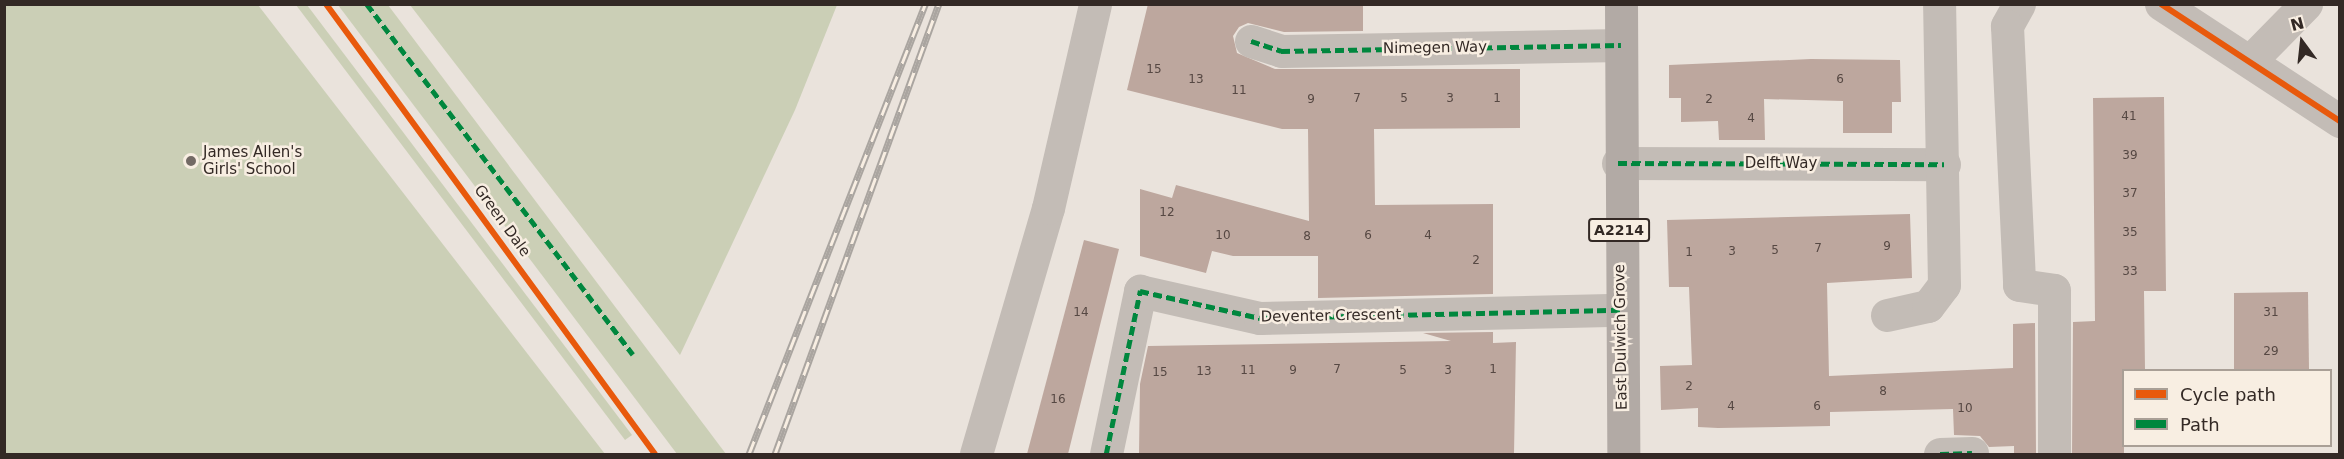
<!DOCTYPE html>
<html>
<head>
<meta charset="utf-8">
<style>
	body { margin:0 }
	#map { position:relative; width:2344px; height:459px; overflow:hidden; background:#eae3dc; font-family:"DejaVu Sans",sans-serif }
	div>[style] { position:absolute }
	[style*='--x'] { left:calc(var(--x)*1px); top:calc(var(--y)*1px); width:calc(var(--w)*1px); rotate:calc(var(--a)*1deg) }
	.green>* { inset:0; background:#cbcfb6 }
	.building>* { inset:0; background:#bda79e }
	.minor>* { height:33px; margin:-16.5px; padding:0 16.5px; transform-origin:16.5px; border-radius:16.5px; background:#c3bcb6 }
	.major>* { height:33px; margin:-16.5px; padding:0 16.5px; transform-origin:16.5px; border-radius:16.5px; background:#b2aaa5 }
	.rail>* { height:7px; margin-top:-3.5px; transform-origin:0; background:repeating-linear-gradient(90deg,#f8eee2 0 14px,#aaa5a0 0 28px); box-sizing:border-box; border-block:2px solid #aaa5a0 }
	.quiet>* { height:4.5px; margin-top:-2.25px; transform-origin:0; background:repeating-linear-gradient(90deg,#00873e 0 9px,transparent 0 13.5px) }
	.cycleway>* { height:6px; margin:-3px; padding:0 3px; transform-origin:3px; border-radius:3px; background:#e8590c }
	.dots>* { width:16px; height:16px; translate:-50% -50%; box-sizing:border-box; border:3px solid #f8eee2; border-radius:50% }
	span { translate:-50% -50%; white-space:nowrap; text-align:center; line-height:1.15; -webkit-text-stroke:5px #f8eee2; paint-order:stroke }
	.number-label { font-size:12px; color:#564843 }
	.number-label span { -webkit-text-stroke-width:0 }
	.shield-label span { padding:2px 4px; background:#f8eee2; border:2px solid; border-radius:4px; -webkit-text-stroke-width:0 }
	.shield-label { font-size:14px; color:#332925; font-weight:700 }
	.street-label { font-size:15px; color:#332925 }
	.poi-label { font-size:15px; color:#332925 }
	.left { translate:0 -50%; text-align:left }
	.frame { position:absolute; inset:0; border:6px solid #332925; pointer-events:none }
	.legend { position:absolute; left:2122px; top:369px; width:210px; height:78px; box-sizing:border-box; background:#f8eee2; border:2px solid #a99f96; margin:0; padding:8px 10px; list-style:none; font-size:18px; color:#332925 }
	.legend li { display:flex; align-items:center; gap:12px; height:30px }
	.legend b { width:30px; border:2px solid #a99f96 }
	.north { position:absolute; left:2272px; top:12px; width:60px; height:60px; -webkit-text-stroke:4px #f8eee2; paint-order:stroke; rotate:345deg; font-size:16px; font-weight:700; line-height:24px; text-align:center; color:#332925 }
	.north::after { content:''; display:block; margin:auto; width:21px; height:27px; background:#332925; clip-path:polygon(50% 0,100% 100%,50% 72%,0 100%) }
</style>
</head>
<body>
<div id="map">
	<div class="green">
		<i style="clip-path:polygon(4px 5px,258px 5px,605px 454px,5px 454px)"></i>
		<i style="clip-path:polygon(296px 5px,307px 5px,632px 435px,625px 440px)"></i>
		<i style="clip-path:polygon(338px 5px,388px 5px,726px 454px,677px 454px)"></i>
		<i style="clip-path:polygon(410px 5px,837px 5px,795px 110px,680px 355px)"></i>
	</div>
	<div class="building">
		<i style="clip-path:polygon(1148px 4px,1363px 4px,1363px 31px,1284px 32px,1248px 23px,1239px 27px,1233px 36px,1237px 53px,1275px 69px,1520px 69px,1520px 128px,1374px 129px,1375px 205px,1493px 204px,1493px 294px,1318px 298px,1318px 256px,1233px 256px,1212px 251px,1206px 273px,1140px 256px,1140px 189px,1172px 198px,1176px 185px,1309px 221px,1308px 129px,1282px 129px,1127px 90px)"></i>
		<i style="clip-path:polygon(1811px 59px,1900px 60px,1901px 102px,1892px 102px,1892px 133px,1843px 133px,1843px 101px,1764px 99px,1765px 140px,1719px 140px,1718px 121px,1681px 122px,1681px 98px,1669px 98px,1669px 65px)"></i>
		<i style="clip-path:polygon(2164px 97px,2166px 291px,2144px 291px,2145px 370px,2124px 370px,2124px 454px,2072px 454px,2073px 322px,2095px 321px,2093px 98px)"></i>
		<i style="clip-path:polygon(1910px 214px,1912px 278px,1827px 283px,1829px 376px,2013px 368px,2013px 324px,2035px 323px,2036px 454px,2014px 454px,2014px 446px,1989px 447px,1980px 436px,1954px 435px,1953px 409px,1830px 412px,1830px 426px,1718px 428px,1698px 427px,1698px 408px,1661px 410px,1660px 366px,1692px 365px,1689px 287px,1669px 287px,1667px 220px)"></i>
		<i style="clip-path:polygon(1084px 240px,1119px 249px,1068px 454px,1027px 454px)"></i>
		<i style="clip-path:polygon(2308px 292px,2309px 370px,2234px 370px,2234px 293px)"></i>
		<i style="clip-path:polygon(1493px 332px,1493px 343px,1516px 342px,1514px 454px,1139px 454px,1140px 384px,1148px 346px,1451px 341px,1423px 333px)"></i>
	</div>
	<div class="minor">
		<i style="--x:2019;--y:4;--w:25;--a:119"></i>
		<i style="--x:2007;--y:26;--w:259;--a:87.3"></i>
		<i style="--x:2019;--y:285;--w:35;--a:8"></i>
		<i style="--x:2054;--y:290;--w:163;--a:90"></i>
		<i style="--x:2161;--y:4;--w:214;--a:33.2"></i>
		<i style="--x:1251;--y:41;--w:32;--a:18"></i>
		<i style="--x:1281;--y:51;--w:340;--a:-1"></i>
		<i style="--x:2250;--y:61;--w:80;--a:-45.5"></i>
		<i style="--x:1618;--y:163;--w:326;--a:0.2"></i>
		<i style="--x:1887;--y:315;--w:42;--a:-12.4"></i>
		<i style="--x:1928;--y:306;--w:26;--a:-53"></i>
		<i style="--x:1944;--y:285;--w:281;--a:-91"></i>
		<i style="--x:976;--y:454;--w:256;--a:-73.7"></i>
		<i style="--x:1048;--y:208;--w:209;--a:-77"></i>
		<i style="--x:1106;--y:454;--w:167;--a:-78.2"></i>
		<i style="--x:1140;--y:291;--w:123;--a:12.7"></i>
		<i style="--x:1260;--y:318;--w:360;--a:-1.3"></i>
		<i style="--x:1940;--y:454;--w:32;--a:-2"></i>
	</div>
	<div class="major">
		<i style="--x:1621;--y:4;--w:450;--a:89.7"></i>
	</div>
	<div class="rail">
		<i style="--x:749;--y:454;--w:483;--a:-68.6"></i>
		<i style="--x:775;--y:454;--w:479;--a:-70"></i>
	</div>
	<div class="quiet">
		<i style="--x:367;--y:4;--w:440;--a:52.8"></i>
		<i style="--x:1251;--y:41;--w:32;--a:18"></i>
		<i style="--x:1281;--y:51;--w:340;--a:-1"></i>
		<i style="--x:1618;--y:163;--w:326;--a:0.2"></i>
		<i style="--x:1106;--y:454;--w:167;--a:-78.2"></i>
		<i style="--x:1140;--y:291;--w:123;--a:12.7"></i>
		<i style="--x:1260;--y:318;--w:360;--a:-1.3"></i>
		<i style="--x:1940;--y:454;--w:32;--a:-2"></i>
	</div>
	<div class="cycleway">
		<i style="--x:326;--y:4;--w:557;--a:53.83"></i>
		<i style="--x:2161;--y:4;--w:214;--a:33.2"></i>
	</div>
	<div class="dots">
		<i style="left:191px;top:161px;background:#736a65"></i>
	</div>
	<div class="number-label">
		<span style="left:1154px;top:70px">15</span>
		<span style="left:1196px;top:80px">13</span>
		<span style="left:1840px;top:80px">6</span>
		<span style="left:1239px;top:91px">11</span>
		<span style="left:1357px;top:99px">7</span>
		<span style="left:1404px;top:99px">5</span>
		<span style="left:1450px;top:99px">3</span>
		<span style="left:1497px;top:99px">1</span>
		<span style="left:1311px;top:100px">9</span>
		<span style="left:1709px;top:100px">2</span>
		<span style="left:2129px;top:117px">41</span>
		<span style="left:1751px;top:119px">4</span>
		<span style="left:2130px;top:156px">39</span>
		<span style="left:2130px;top:194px">37</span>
		<span style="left:1167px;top:213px">12</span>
		<span style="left:2130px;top:233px">35</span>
		<span style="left:1223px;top:236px">10</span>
		<span style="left:1368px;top:236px">6</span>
		<span style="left:1428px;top:236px">4</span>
		<span style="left:1307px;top:237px">8</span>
		<span style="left:1887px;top:247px">9</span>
		<span style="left:1818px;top:249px">7</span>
		<span style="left:1775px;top:251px">5</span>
		<span style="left:1732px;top:252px">3</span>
		<span style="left:1689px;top:253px">1</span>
		<span style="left:1476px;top:261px">2</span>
		<span style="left:2130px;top:272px">33</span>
		<span style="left:1081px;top:313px">14</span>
		<span style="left:2271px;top:313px">31</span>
		<span style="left:2271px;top:352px">29</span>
		<span style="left:1337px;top:370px">7</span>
		<span style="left:1493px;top:370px">1</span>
		<span style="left:1248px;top:371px">11</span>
		<span style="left:1293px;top:371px">9</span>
		<span style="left:1403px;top:371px">5</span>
		<span style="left:1448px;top:371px">3</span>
		<span style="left:1204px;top:372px">13</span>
		<span style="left:1160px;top:373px">15</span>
		<span style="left:1689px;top:387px">2</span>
		<span style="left:1883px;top:392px">8</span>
		<span style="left:1058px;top:400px">16</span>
		<span style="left:1731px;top:407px">4</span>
		<span style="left:1817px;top:407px">6</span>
		<span style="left:1965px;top:409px">10</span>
	</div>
	<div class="shield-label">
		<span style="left:1619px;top:230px">A2214</span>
	</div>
	<div class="street-label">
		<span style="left:1435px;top:48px;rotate:-1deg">Nimegen Way</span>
		<span style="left:1781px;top:164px">Delft Way</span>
		<span style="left:502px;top:221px;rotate:54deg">Green Dale</span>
		<span style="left:1331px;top:316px;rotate:-1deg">Deventer Crescent</span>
		<span style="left:1621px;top:337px;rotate:-91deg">East Dulwich Grove</span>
	</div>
	<div class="poi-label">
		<span class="left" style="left:203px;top:161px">James Allen's<br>Girls' School</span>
	</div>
	<div class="frame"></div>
	<ul class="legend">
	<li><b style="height:8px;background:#e8590c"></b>Cycle path</li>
	<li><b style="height:8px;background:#00873e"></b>Path</li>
	</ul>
	<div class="north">N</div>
</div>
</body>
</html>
